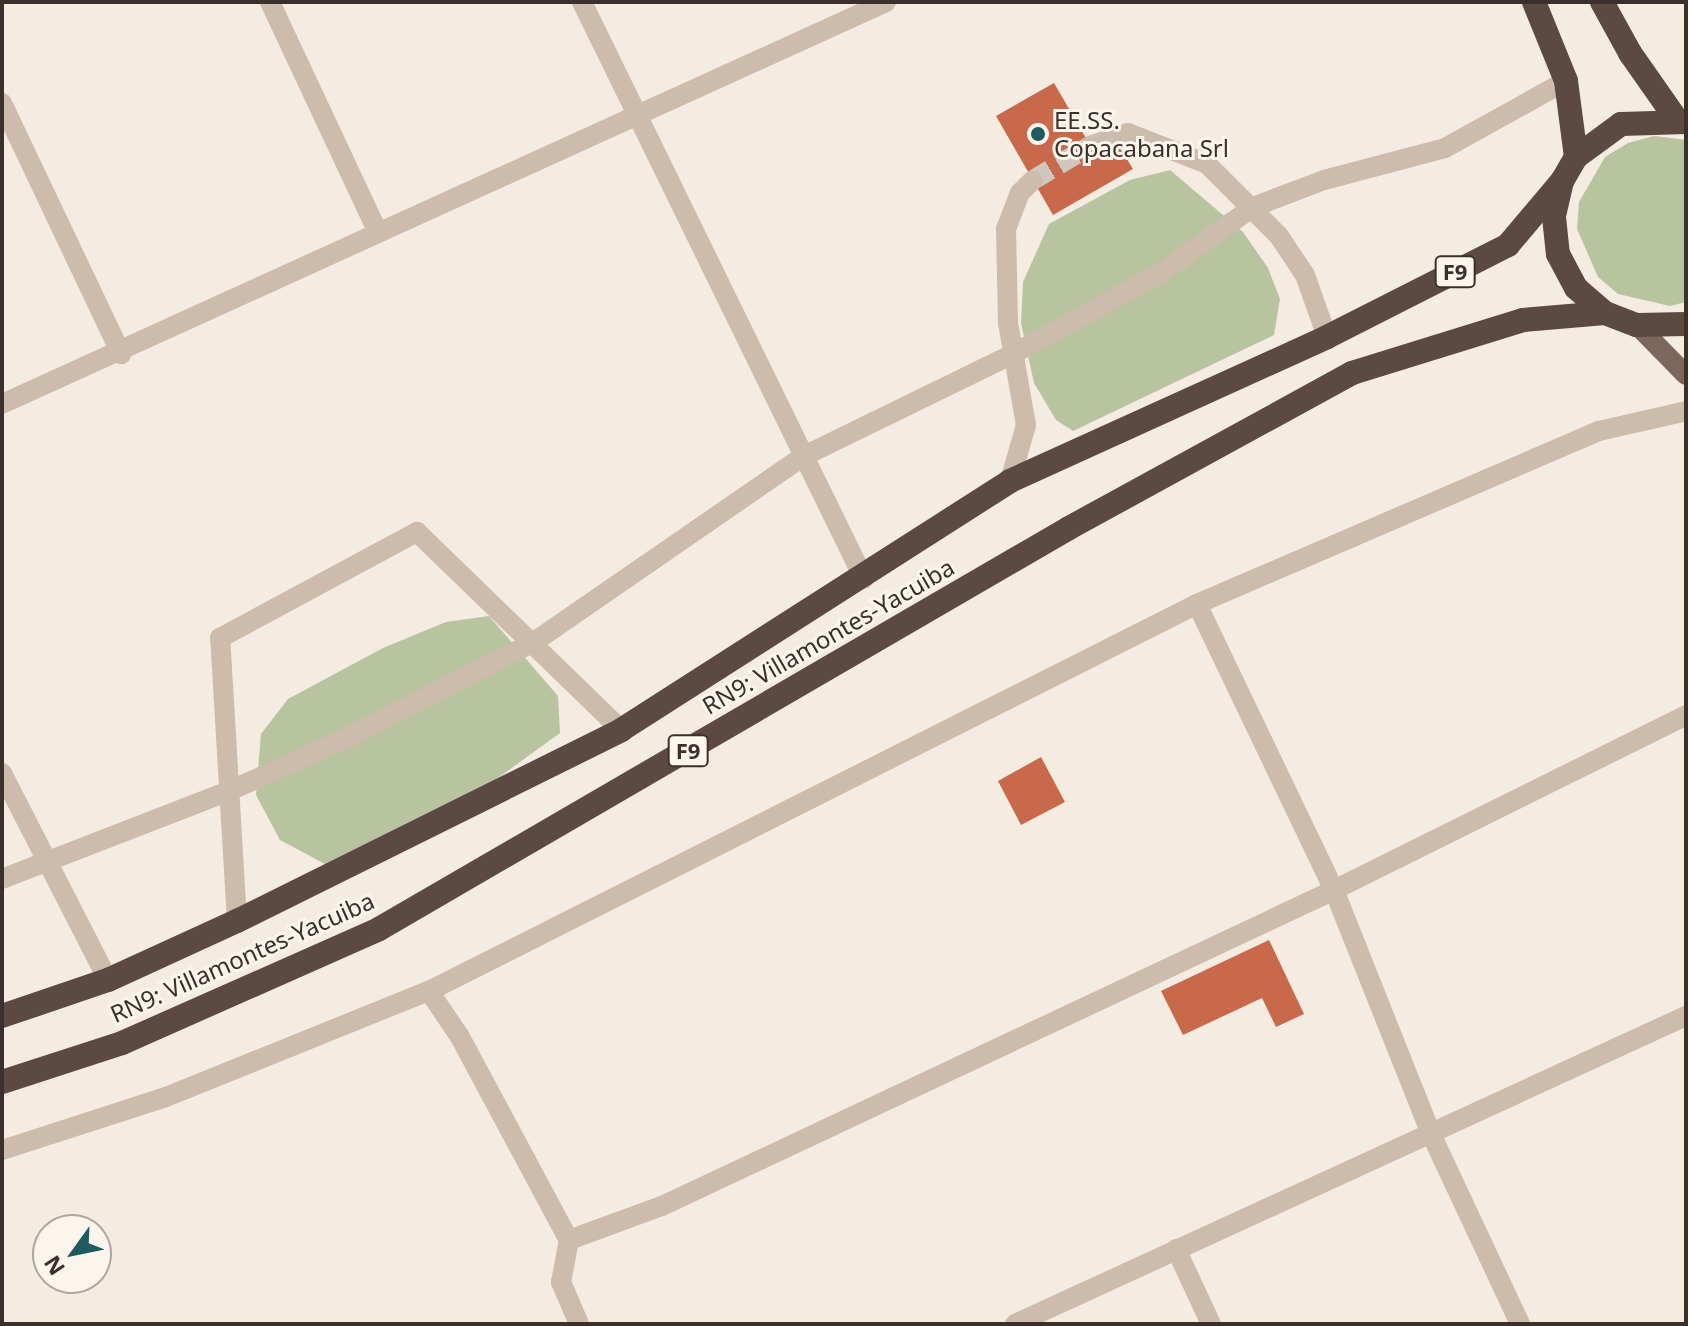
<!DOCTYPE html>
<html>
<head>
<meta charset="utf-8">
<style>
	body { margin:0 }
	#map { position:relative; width:1688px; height:1326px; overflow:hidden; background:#f4ebe1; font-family:"Noto Sans",sans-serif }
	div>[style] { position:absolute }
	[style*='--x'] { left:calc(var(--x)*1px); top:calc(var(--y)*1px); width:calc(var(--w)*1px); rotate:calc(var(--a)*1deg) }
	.green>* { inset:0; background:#b8c4a0 }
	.building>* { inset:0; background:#c8694b }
	.minor-tunnel>* { height:20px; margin-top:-10px; transform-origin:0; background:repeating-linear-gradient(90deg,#cfc6bd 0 20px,transparent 0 30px) }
	.minor>* { height:20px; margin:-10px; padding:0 10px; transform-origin:10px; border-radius:10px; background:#cdbbac }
	.major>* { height:20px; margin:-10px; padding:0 10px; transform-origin:10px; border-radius:10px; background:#7d675c }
	.highway>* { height:24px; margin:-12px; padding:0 12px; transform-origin:12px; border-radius:12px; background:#5c4a42 }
	.dots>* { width:22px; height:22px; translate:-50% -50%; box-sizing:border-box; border:4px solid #fbf5ee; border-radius:50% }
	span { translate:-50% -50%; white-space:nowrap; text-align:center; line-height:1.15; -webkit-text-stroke:6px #fbf5ee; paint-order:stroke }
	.shield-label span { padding:2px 6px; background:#fbf5ee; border:2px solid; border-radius:6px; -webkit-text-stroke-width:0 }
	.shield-label { font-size:22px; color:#3b302b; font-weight:700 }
	.poi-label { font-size:24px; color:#3b302b }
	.left { translate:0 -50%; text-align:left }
	.street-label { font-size:24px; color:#3b302b }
	.frame { position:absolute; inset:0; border:4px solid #3b302b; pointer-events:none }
	.north { position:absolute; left:32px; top:1214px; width:80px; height:80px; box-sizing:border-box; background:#fbf5ee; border:2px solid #aea6a0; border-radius:50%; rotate:237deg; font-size:22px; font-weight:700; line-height:32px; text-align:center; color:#3b302b }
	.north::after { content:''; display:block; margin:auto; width:28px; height:36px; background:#1f5a5e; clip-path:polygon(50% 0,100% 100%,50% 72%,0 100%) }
</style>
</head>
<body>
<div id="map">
	<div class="green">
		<i style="clip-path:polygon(1654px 136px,1686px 140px,1686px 302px,1670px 306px,1618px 294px,1598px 277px,1577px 229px,1579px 202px,1605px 157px,1628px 143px)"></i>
		<i style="clip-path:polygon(1170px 170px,1243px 232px,1268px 268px,1280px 299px,1274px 335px,1073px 431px,1056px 420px,1034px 383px,1021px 323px,1023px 282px,1049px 224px,1130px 180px)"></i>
		<i style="clip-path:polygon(489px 616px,558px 696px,560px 733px,480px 791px,325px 864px,280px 840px,256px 795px,261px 734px,288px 699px,383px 648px,446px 622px)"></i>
	</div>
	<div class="building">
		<i style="clip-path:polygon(1054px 83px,1093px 150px,1114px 138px,1133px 169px,1053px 215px,996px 116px)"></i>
		<i style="clip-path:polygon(1041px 757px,1065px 802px,1021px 825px,998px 781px)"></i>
		<i style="clip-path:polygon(1269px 940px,1304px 1014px,1276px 1027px,1262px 998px,1183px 1035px,1161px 991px)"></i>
	</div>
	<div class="minor-tunnel">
		<i style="--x:1033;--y:180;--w:66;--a:-30.8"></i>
	</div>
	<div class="minor">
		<i style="--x:270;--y:2;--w:252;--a:64.9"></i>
		<i style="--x:582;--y:2;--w:642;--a:63.95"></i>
		<i style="--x:2;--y:103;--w:278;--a:64.6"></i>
		<i style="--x:1090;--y:146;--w:40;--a:-18.9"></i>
		<i style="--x:1128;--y:133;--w:85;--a:21.4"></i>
		<i style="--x:1207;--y:164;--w:102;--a:45"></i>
		<i style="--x:1279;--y:236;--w:47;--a:56.3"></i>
		<i style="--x:1305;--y:275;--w:66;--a:70.5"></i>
		<i style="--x:2;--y:404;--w:971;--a:-24.45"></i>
		<i style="--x:1010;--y:481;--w:58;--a:-74.1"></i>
		<i style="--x:1026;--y:425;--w:104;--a:-100"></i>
		<i style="--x:1008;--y:323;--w:94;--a:-91.2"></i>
		<i style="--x:1006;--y:229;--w:39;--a:-69"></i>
		<i style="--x:1020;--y:193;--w:18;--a:-45"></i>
		<i style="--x:1197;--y:604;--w:317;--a:64.4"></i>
		<i style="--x:1334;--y:890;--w:265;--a:68.3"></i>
		<i style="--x:1432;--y:1136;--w:208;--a:64.9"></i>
		<i style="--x:2;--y:773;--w:233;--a:62.9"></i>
		<i style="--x:2;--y:879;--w:243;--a:-21.2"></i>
		<i style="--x:229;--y:791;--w:127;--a:-24.1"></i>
		<i style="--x:345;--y:739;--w:212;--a:-27.2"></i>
		<i style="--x:534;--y:642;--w:328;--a:-34.6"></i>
		<i style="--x:804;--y:456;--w:233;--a:-26"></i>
		<i style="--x:1013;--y:354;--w:169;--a:-28.7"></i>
		<i style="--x:1161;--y:273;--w:113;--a:-35.7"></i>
		<i style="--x:1253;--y:207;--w:76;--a:-20.8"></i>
		<i style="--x:1324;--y:180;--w:125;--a:-14.8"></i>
		<i style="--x:1445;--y:148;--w:138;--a:-29"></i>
		<i style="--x:237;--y:921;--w:284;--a:-93.4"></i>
		<i style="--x:220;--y:638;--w:224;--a:-28.3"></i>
		<i style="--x:417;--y:532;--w:284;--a:44.1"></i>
		<i style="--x:429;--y:991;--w:55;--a:56"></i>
		<i style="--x:460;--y:1037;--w:230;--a:61.8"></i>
		<i style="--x:569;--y:1240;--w:43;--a:100.8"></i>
		<i style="--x:561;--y:1282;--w:46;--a:66.8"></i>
		<i style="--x:2;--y:1150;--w:172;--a:-17.9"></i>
		<i style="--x:166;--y:1097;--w:284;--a:-22"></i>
		<i style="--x:429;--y:991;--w:860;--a:-26.74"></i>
		<i style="--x:1197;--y:604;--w:438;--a:-23.3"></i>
		<i style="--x:1599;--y:431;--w:89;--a:-12.9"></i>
		<i style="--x:569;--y:1240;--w:99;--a:-20.1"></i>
		<i style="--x:662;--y:1206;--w:743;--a:-25.18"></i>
		<i style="--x:1334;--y:890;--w:393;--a:-26.4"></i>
		<i style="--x:1176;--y:1249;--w:83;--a:65"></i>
		<i style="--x:1015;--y:1324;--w:738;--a:-24.66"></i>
	</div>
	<div class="major">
		<i style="--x:1637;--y:325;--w:70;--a:45.6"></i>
	</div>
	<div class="highway">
		<i style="--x:1534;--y:2;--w:85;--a:67.9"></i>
		<i style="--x:1566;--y:81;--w:77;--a:82.5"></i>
		<i style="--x:1602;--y:2;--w:58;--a:61.2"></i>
		<i style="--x:1630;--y:53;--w:82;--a:55"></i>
		<i style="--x:1686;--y:122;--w:65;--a:178.2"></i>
		<i style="--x:1621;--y:124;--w:56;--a:143.7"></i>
		<i style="--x:1576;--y:157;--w:28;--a:120"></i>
		<i style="--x:1562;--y:181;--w:37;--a:103"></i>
		<i style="--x:1554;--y:217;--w:37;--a:84"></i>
		<i style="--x:1558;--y:254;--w:38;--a:62"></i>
		<i style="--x:1576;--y:288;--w:38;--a:41"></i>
		<i style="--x:1605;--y:313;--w:34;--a:21"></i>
		<i style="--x:1637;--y:325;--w:49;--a:-1.2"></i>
		<i style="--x:2;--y:1016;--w:112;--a:-18.8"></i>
		<i style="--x:108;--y:980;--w:142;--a:-24.6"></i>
		<i style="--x:237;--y:921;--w:429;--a:-26.4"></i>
		<i style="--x:621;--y:730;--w:462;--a:-32.6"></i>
		<i style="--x:1010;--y:481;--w:348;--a:-24.4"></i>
		<i style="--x:1327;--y:337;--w:203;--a:-26.9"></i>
		<i style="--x:1508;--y:245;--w:84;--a:-49.8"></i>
		<i style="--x:2;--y:1082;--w:126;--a:-18"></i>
		<i style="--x:122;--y:1043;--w:281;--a:-23.9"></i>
		<i style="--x:379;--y:929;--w:798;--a:-30.16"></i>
		<i style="--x:1069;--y:528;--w:323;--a:-28.7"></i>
		<i style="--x:1352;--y:373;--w:179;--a:-17.2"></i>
		<i style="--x:1523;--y:320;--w:82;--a:-4.9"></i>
	</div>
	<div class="dots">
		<i style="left:1038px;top:134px;background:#1f5a5e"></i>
	</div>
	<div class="shield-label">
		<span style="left:1455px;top:272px">F9</span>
		<span style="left:688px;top:751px">F9</span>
	</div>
	<div class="poi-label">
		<span class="left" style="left:1054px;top:134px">EE.SS.<br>Copacabana Srl</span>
	</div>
	<div class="street-label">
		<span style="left:828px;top:636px;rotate:-30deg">RN9: Villamontes-Yacuiba</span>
		<span style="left:242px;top:957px;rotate:-24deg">RN9: Villamontes-Yacuiba</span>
	</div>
	<div class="frame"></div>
	<div class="north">N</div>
</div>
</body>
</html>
